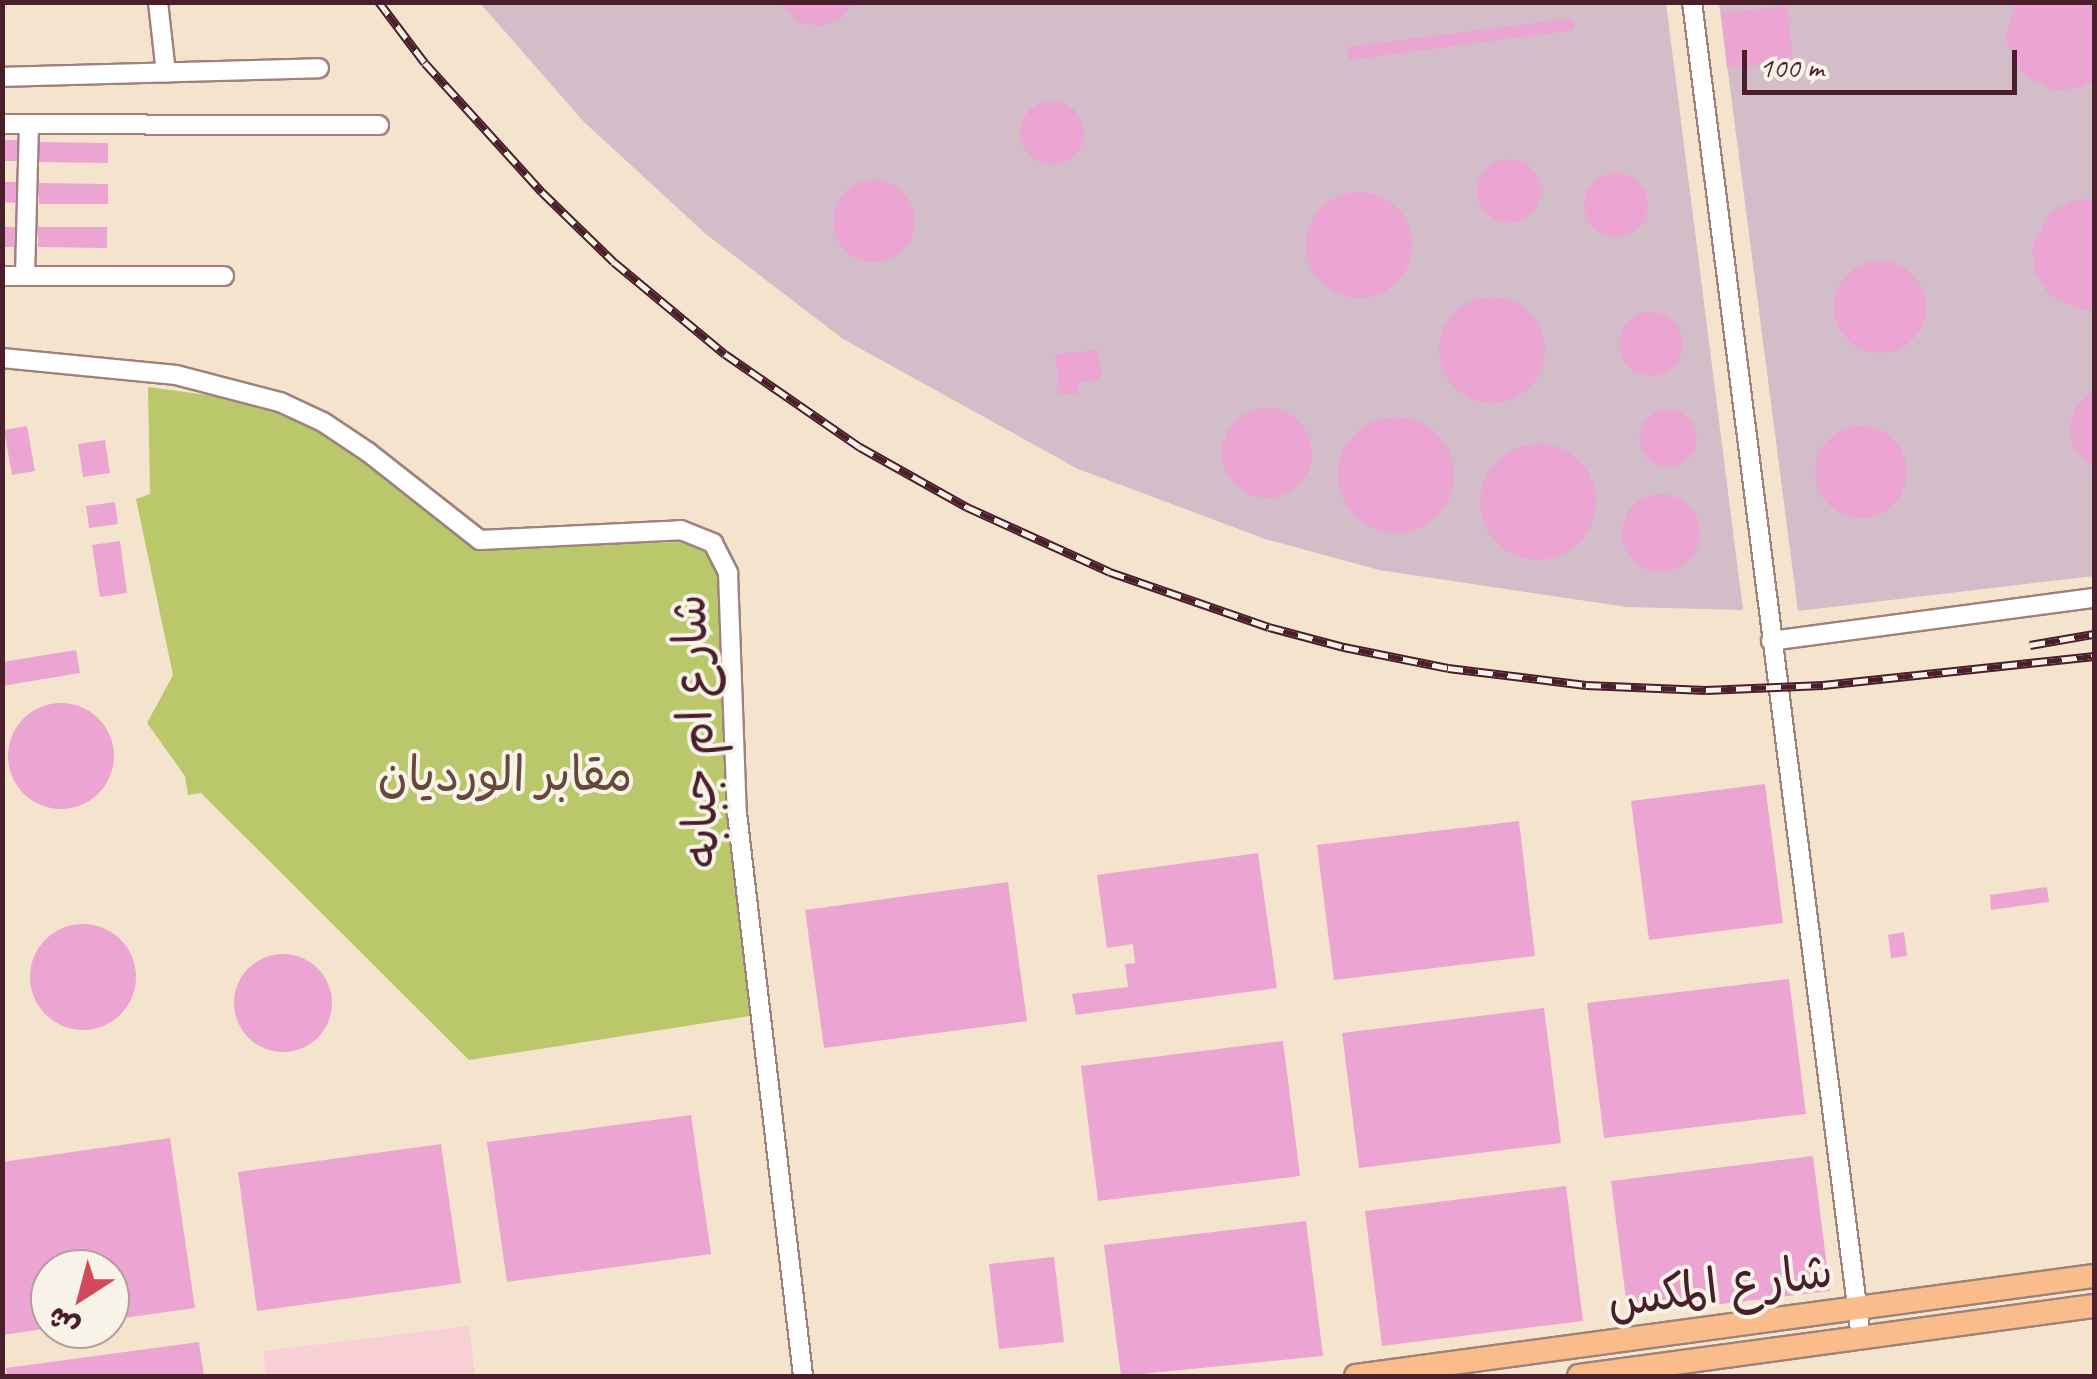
<!DOCTYPE html>
<html>
<head>
<meta charset="utf-8">
<style>
	body { margin:0 }
	#map { position:relative; width:2097px; height:1379px; overflow:hidden; background:#f5e4cd; font-family:Caveat,"Playpen Sans Arabic",sans-serif }
	div>[style] { position:absolute }
	[style*='--x'] { left:calc(var(--x)*1px); top:calc(var(--y)*1px); width:calc(var(--w)*1px); rotate:calc(var(--a)*1deg) }
	.built>* { inset:0; background:#f7cfd4 }
	.industrial>* { inset:0; background:#d2bdc8 }
	.green>* { inset:0; background:#bac86b }
	.building>* { inset:0; background:#eca5d3 }
	.round { border-radius:50% }
	.roads { filter:drop-shadow(2px 0 #a0827c) drop-shadow(-2px 0 #a0827c) drop-shadow(0 2px #a0827c) drop-shadow(0 -2px #a0827c) }
	.minor>* { height:18px; margin:-9px; padding:0 9px; transform-origin:9px; border-radius:9px; background:#fff }
	.major>* { height:22px; margin:-11px; padding:0 11px; transform-origin:11px; border-radius:11px; background:#f9bc8a }
	.rail>* { height:9px; margin-top:-4.5px; transform-origin:0; background:repeating-linear-gradient(90deg,#f7f3e8 0 15px,#4a1f2b 0 30px); box-sizing:border-box; border-block:2px solid #4a1f2b }
	span { translate:-50% -50%; white-space:nowrap; text-align:center; line-height:1.15; -webkit-text-stroke:8px #f7f3e8; paint-order:stroke }
	.street-label { font-size:48px; color:#4a1f2b }
	.park-label { font-size:48px; color:#66493b }
	.frame { position:absolute; inset:0; border:5px solid #4a1f2b; pointer-events:none }
	.north { position:absolute; left:30px; top:1249px; width:100px; height:100px; box-sizing:border-box; background:#f7f3e8; border:2px solid #b29e9c; border-radius:50%; rotate:216deg; font-size:28px; font-weight:700; line-height:40px; text-align:center; color:#4a1f2b }
	.north::after { content:''; display:block; margin:auto; width:35px; height:45px; background:#d1495b; clip-path:polygon(50% 0,100% 100%,50% 72%,0 100%) }
	.scale { position:absolute; left:1742px; top:50px; width:275px; height:45px; box-sizing:border-box; border:5px solid #4a1f2b; border-top:0; padding-left:12px; font-size:30px; line-height:35px; white-space:nowrap; color:#4a1f2b; -webkit-text-stroke:8px #f7f3e8; paint-order:stroke }
</style>
</head>
<body>
<div id="map">
	<div class="built">
		<i style="clip-path:polygon(469px 1326px,475px 1376px,266px 1376px,263px 1351px)"></i>
	</div>
	<div class="industrial">
		<i style="clip-path:polygon(480px 3px,1666px 3px,1743px 610px,1627px 607px,1379px 570px,1265px 539px,1078px 469px,843px 339px,707px 235px,584px 122px)"></i>
		<i style="clip-path:polygon(1719px 3px,2094px 3px,2094px 576px,1798px 611px)"></i>
	</div>
	<div class="green">
		<i style="clip-path:polygon(148px 387px,222px 397px,274px 411px,322px 434px,383px 474px,476px 548px,685px 542px,706px 548px,715px 560px,718px 575px,750px 1016px,469px 1060px,201px 793px,188px 795px,185px 776px,147px 723px,173px 675px,136px 499px,150px 494px)"></i>
	</div>
	<div class="building">
		<i style="clip-path:polygon(779px 2px,854px 2px,840px 19px,820px 26px,799px 23px)"></i>
		<i style="clip-path:polygon(2015px 2px,2094px 2px,2094px 80px,2079px 88px,2054px 90px,2021px 73px,2005px 39px)"></i>
		<i style="clip-path:polygon(1787px 6px,1793px 61px,1727px 68px,1721px 13px)"></i>
		<i style="clip-path:polygon(1572px 18px,1574px 30px,1349px 60px,1347px 47px)"></i>
		<i class="round" style="left:1020px;top:101px;width:64px;height:64px"></i>
		<i style="clip-path:polygon(2px 140px,19px 140px,19px 161px,2px 161px)"></i>
		<i style="clip-path:polygon(39px 142px,108px 143px,108px 163px,39px 162px)"></i>
		<i class="round" style="left:1477px;top:159px;width:64px;height:64px"></i>
		<i class="round" style="left:1584px;top:173px;width:64px;height:64px"></i>
		<i class="round" style="left:833px;top:180px;width:82px;height:82px"></i>
		<i style="clip-path:polygon(2px 182px,19px 182px,19px 203px,2px 202px)"></i>
		<i style="clip-path:polygon(39px 183px,108px 184px,108px 204px,39px 204px)"></i>
		<i class="round" style="left:1306px;top:192px;width:106px;height:106px"></i>
		<i style="clip-path:polygon(2094px 198px,2094px 311px,2081px 310px,2048px 294px,2035px 272px,2032px 247px,2049px 214px,2070px 201px)"></i>
		<i style="clip-path:polygon(2px 227px,18px 227px,18px 247px,2px 247px)"></i>
		<i style="clip-path:polygon(38px 227px,107px 227px,107px 248px,38px 247px)"></i>
		<i class="round" style="left:1834px;top:261px;width:92px;height:92px"></i>
		<i class="round" style="left:1439px;top:297px;width:106px;height:106px"></i>
		<i class="round" style="left:1619px;top:312px;width:64px;height:64px"></i>
		<i style="clip-path:polygon(1098px 350px,1102px 380px,1078px 382px,1079px 393px,1060px 394px,1055px 354px)"></i>
		<i style="clip-path:polygon(2094px 389px,2094px 469px,2074px 449px,2069px 427px,2076px 405px)"></i>
		<i class="round" style="left:1222px;top:408px;width:90px;height:90px"></i>
		<i class="round" style="left:1639px;top:409px;width:58px;height:58px"></i>
		<i class="round" style="left:1338px;top:417px;width:116px;height:116px"></i>
		<i style="clip-path:polygon(27px 426px,35px 471px,12px 475px,4px 430px)"></i>
		<i class="round" style="left:1815px;top:426px;width:92px;height:92px"></i>
		<i style="clip-path:polygon(105px 440px,110px 473px,83px 477px,78px 444px)"></i>
		<i class="round" style="left:1480px;top:444px;width:116px;height:116px"></i>
		<i class="round" style="left:1622px;top:494px;width:78px;height:78px"></i>
		<i style="clip-path:polygon(115px 502px,118px 524px,89px 528px,86px 506px)"></i>
		<i style="clip-path:polygon(120px 541px,127px 593px,100px 597px,92px 545px)"></i>
		<i style="clip-path:polygon(76px 650px,80px 673px,2px 686px,2px 662px)"></i>
		<i class="round" style="left:8px;top:703px;width:106px;height:106px"></i>
		<i style="clip-path:polygon(1765px 784px,1783px 923px,1649px 940px,1631px 801px)"></i>
		<i style="clip-path:polygon(1519px 821px,1535px 956px,1334px 980px,1317px 845px)"></i>
		<i style="clip-path:polygon(1258px 853px,1277px 988px,1076px 1015px,1072px 994px,1128px 987px,1125px 964px,1135px 963px,1133px 944px,1107px 948px,1097px 875px)"></i>
		<i style="clip-path:polygon(1008px 882px,1027px 1021px,824px 1048px,805px 910px)"></i>
		<i style="clip-path:polygon(2047px 887px,2049px 902px,1991px 910px,1990px 895px)"></i>
		<i class="round" style="left:30px;top:924px;width:106px;height:106px"></i>
		<i style="clip-path:polygon(1904px 932px,1907px 956px,1891px 958px,1888px 935px)"></i>
		<i class="round" style="left:234px;top:954px;width:98px;height:98px"></i>
		<i style="clip-path:polygon(1789px 979px,1806px 1114px,1604px 1138px,1587px 1003px)"></i>
		<i style="clip-path:polygon(1544px 1008px,1561px 1143px,1359px 1168px,1342px 1033px)"></i>
		<i style="clip-path:polygon(1283px 1041px,1300px 1176px,1098px 1201px,1081px 1066px)"></i>
		<i style="clip-path:polygon(691px 1115px,711px 1254px,507px 1282px,487px 1142px)"></i>
		<i style="clip-path:polygon(170px 1138px,195px 1308px,110px 1320px,110px 1269px,50px 1269px,50px 1328px,3px 1335px,2px 1162px)"></i>
		<i style="clip-path:polygon(441px 1144px,461px 1283px,257px 1311px,238px 1172px)"></i>
		<i style="clip-path:polygon(1813px 1156px,1830px 1291px,1628px 1315px,1611px 1181px)"></i>
		<i style="clip-path:polygon(1566px 1186px,1583px 1321px,1382px 1346px,1365px 1211px)"></i>
		<i style="clip-path:polygon(1306px 1221px,1323px 1356px,1121px 1376px,1104px 1245px)"></i>
		<i style="clip-path:polygon(1054px 1257px,1064px 1342px,999px 1349px,989px 1264px)"></i>
		<i style="clip-path:polygon(199px 1342px,204px 1376px,7px 1376px,6px 1368px)"></i>
	</div>
	<div class="roads">
		<div class="minor">
			<i style="--x:158;--y:2;--w:71;--a:83.6"></i>
			<i style="--x:1692;--y:2;--w:1347;--a:82.79"></i>
			<i style="--x:2;--y:77;--w:317;--a:-1.6"></i>
			<i style="--x:2;--y:124;--w:377;--a:0.2"></i>
			<i style="--x:2;--y:276;--w:222;--a:0"></i>
			<i style="--x:25;--y:276;--w:152;--a:-88.5"></i>
			<i style="--x:2;--y:358;--w:175;--a:5.6"></i>
			<i style="--x:176;--y:375;--w:107;--a:14.6"></i>
			<i style="--x:280;--y:402;--w:47;--a:24.9"></i>
			<i style="--x:323;--y:422;--w:54;--a:33.7"></i>
			<i style="--x:368;--y:452;--w:142;--a:38.2"></i>
			<i style="--x:480;--y:540;--w:201;--a:-2.8"></i>
			<i style="--x:681;--y:530;--w:35;--a:22"></i>
			<i style="--x:713;--y:543;--w:34;--a:63"></i>
			<i style="--x:728;--y:573;--w:240;--a:87.9"></i>
			<i style="--x:737;--y:813;--w:567;--a:83.31"></i>
			<i style="--x:1771;--y:641;--w:326;--a:-7.6"></i>
		</div>
		<div class="major">
			<i style="--x:1356;--y:1376;--w:745;--a:-7.72"></i>
			<i style="--x:1579;--y:1376;--w:520;--a:-7.74"></i>
		</div>
	</div>
	<div class="rail">
		<i style="--x:379;--y:2;--w:76;--a:53"></i>
		<i style="--x:425;--y:63;--w:174;--a:47.8"></i>
		<i style="--x:542;--y:192;--w:100;--a:44.2"></i>
		<i style="--x:614;--y:262;--w:144;--a:39.7"></i>
		<i style="--x:725;--y:354;--w:164;--a:34.6"></i>
		<i style="--x:860;--y:447;--w:123;--a:29.3"></i>
		<i style="--x:967;--y:507;--w:157;--a:24.4"></i>
		<i style="--x:1110;--y:572;--w:168;--a:19.1"></i>
		<i style="--x:1269;--y:627;--w:78;--a:14.9"></i>
		<i style="--x:1344;--y:647;--w:106;--a:11.4"></i>
		<i style="--x:1448;--y:668;--w:139;--a:7"></i>
		<i style="--x:1586;--y:685;--w:120;--a:2.4"></i>
		<i style="--x:1706;--y:690;--w:117;--a:-2.4"></i>
		<i style="--x:1823;--y:685;--w:273;--a:-6.1"></i>
		<i style="--x:2030;--y:645;--w:65;--a:-9.8"></i>
	</div>
	<div class="street-label">
		<span style="left:696px;top:731px;rotate:-93deg">شارع ام جبابه</span>
		<span style="left:1720px;top:1286px;rotate:-8deg">شارع المكس</span>
	</div>
	<div class="park-label">
		<span style="left:505px;top:775px">مقابر الورديان</span>
	</div>
	<div class="frame"></div>
	<div class="north">ش</div>
	<div class="scale">100 m</div>
</div>
</body>
</html>
